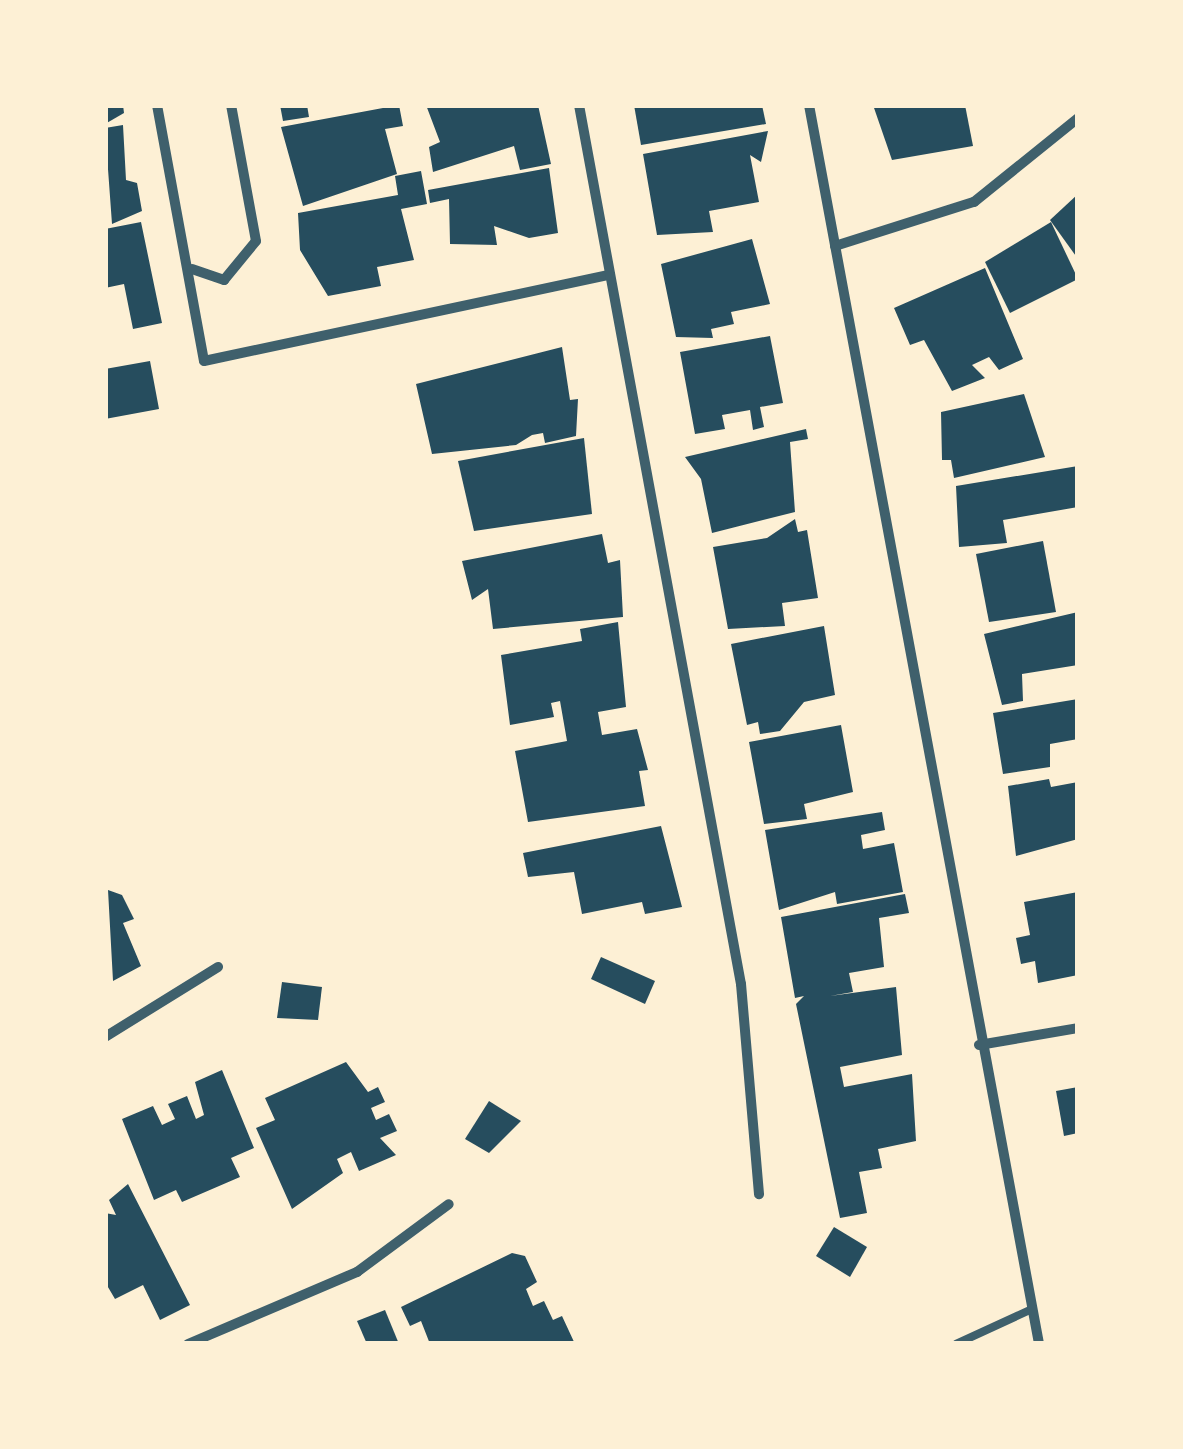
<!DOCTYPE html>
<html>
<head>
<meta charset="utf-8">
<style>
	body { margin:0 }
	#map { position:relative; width:1183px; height:1449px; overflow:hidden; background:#fdf0d5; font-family:Inter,sans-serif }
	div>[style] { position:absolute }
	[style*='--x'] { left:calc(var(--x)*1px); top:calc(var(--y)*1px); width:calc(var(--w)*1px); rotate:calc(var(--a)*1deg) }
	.building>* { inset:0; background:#264d5e }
	.service>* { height:8px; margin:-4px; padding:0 4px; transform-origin:4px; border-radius:4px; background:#3f606c }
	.minor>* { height:10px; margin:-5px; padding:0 5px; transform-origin:5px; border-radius:5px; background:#3f606c }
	span { translate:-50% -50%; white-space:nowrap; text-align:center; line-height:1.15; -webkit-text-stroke:8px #fdf0d5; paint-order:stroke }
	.frame { position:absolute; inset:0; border:108px solid #fdf0d5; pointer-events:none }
</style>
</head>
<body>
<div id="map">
	<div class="building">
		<i style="clip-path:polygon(105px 105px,123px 105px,124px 113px,105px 124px)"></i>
		<i style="clip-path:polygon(280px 105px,307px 105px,309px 117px,283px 121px)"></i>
		<i style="clip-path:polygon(399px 105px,403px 126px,385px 129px,397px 174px,303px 206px,281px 127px)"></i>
		<i style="clip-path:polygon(426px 105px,538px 105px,551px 164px,520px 170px,514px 146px,433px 172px,429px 147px,440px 142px)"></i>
		<i style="clip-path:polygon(634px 105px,762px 105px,766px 124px,641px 145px)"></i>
		<i style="clip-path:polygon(873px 105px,965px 105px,973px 146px,892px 160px)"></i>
		<i style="clip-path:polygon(123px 125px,126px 180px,137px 183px,142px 211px,112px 224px,105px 128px)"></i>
		<i style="clip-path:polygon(768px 131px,761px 162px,750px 155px,759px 202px,709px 211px,713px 232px,657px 235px,643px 154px)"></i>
		<i style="clip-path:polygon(549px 168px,558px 233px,529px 238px,494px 226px,497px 245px,450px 244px,449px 199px,430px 203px,428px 190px)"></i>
		<i style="clip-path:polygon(421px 171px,427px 204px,401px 209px,414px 260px,377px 267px,381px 286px,328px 296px,300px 250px,298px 213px,398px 195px,395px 176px)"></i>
		<i style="clip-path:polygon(1078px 194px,1078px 259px,1050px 220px)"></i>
		<i style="clip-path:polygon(141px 222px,162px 323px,133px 329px,124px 284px,105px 288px,105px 229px)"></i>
		<i style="clip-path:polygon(1051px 222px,1078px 279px,1010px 313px,985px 262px)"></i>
		<i style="clip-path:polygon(752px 239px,770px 304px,731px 312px,734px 324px,711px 329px,713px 338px,676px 337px,661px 264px)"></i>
		<i style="clip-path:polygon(985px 268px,1023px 359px,999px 370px,989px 357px,972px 365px,985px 378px,952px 391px,924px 340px,910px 345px,894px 308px)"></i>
		<i style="clip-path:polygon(770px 336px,783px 403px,760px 407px,764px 427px,753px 430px,750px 410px,722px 415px,725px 429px,695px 434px,680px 352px)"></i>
		<i style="clip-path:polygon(562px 347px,570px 400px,578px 399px,576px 436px,545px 443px,543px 433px,532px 435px,516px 445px,432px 454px,416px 384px)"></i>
		<i style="clip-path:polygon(150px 361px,159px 409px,105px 419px,105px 369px)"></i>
		<i style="clip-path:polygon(1024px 394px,1045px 457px,954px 478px,951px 460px,942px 460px,941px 412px)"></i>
		<i style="clip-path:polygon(806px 429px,808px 439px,790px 442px,795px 512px,712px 533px,701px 479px,685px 457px)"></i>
		<i style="clip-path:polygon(584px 438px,592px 514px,474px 531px,458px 461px)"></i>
		<i style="clip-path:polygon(1078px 466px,1078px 507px,1003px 520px,1007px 543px,959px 547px,956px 486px)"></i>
		<i style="clip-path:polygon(795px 519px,798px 532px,807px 530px,818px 598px,782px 603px,785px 626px,728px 629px,713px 547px,767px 538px)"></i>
		<i style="clip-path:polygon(602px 534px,608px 563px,620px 560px,623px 617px,493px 629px,488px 589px,472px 600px,462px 561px)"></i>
		<i style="clip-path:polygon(1043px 541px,1056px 612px,989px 622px,976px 554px)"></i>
		<i style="clip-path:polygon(1078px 612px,1078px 665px,1022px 674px,1023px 701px,1002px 705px,984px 634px)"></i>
		<i style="clip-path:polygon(618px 622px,626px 707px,598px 712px,602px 735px,637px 729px,648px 770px,639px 771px,645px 806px,528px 822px,515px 751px,567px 741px,560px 701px,551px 703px,554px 717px,510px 725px,501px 655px,582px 641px,580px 629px)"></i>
		<i style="clip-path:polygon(824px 626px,835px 695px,804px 702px,780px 731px,760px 734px,758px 722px,747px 725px,731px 644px)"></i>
		<i style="clip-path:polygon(1078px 699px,1078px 739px,1050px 744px,1050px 767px,1003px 774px,993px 713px)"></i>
		<i style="clip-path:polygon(841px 725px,853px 792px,804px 804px,807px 819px,764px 824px,749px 742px)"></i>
		<i style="clip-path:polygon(1049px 779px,1051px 787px,1078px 782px,1078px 839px,1016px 856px,1008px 786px)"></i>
		<i style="clip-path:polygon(882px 812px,885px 830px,861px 835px,863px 849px,894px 843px,903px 892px,837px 904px,835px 892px,779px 910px,765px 830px)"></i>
		<i style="clip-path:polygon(661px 826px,682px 907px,645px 914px,642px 902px,582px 914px,574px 872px,528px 877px,523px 853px)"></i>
		<i style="clip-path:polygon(108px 890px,122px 895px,134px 919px,123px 923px,141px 966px,113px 981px)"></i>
		<i style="clip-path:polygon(1078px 892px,1078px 975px,1038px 983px,1035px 961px,1021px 964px,1016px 938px,1030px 935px,1024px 902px)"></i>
		<i style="clip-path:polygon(905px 894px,909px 913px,879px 918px,884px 967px,849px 973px,853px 992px,830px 996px,896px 987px,902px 1055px,840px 1067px,844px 1087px,912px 1074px,916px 1141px,878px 1149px,882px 1168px,859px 1172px,867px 1213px,840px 1218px,796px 1004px,804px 996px,795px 998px,781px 917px)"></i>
		<i style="clip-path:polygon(601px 957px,655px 981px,645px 1004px,591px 979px)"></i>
		<i style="clip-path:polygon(282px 982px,322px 987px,318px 1020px,277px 1018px)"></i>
		<i style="clip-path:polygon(346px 1062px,368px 1092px,378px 1087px,385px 1102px,371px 1108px,376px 1120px,389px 1114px,397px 1131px,380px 1138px,396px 1155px,359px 1171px,351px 1152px,337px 1159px,343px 1173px,292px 1209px,256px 1128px,275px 1120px,265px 1098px)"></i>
		<i style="clip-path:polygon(222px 1070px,254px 1148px,231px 1158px,240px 1177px,182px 1202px,176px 1190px,154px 1200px,122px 1119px,153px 1106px,162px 1125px,175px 1119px,168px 1104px,187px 1096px,196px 1119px,204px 1115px,195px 1082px)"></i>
		<i style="clip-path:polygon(1078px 1087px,1078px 1133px,1064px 1136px,1056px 1091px)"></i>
		<i style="clip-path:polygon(489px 1101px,521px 1121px,489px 1153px,465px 1139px)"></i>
		<i style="clip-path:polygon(128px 1184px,190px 1305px,160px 1320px,143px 1285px,115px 1299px,105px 1282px,105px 1213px,116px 1215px,109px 1200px)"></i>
		<i style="clip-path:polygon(834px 1227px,867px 1247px,850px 1277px,816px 1256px)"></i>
		<i style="clip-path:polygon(512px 1253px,525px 1256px,537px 1282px,526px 1289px,533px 1306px,544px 1301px,553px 1320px,562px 1316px,575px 1344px,430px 1344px,421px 1321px,410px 1326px,401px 1307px)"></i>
		<i style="clip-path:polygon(385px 1310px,399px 1344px,367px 1344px,357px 1321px)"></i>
	</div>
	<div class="service">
		<i style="--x:956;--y:1344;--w:84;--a:-24.7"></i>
	</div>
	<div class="minor">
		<i style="--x:157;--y:105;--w:260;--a:79.6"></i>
		<i style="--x:204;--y:361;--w:415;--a:-12"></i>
		<i style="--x:579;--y:105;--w:894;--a:79.56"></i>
		<i style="--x:741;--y:984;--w:211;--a:85.1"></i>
		<i style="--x:809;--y:105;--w:1260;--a:79.48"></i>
		<i style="--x:835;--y:246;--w:146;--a:-17.6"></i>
		<i style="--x:974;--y:202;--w:134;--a:-38.9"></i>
		<i style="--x:192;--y:269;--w:34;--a:19"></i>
		<i style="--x:224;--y:280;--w:50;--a:-50.6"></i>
		<i style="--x:256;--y:241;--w:138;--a:-100.4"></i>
		<i style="--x:105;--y:1037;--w:133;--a:-31.8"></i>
		<i style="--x:979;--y:1045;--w:100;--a:-9.7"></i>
		<i style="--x:188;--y:1344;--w:184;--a:-23.1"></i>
		<i style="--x:357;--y:1272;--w:114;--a:-36.5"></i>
	</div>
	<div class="frame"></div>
</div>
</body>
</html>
